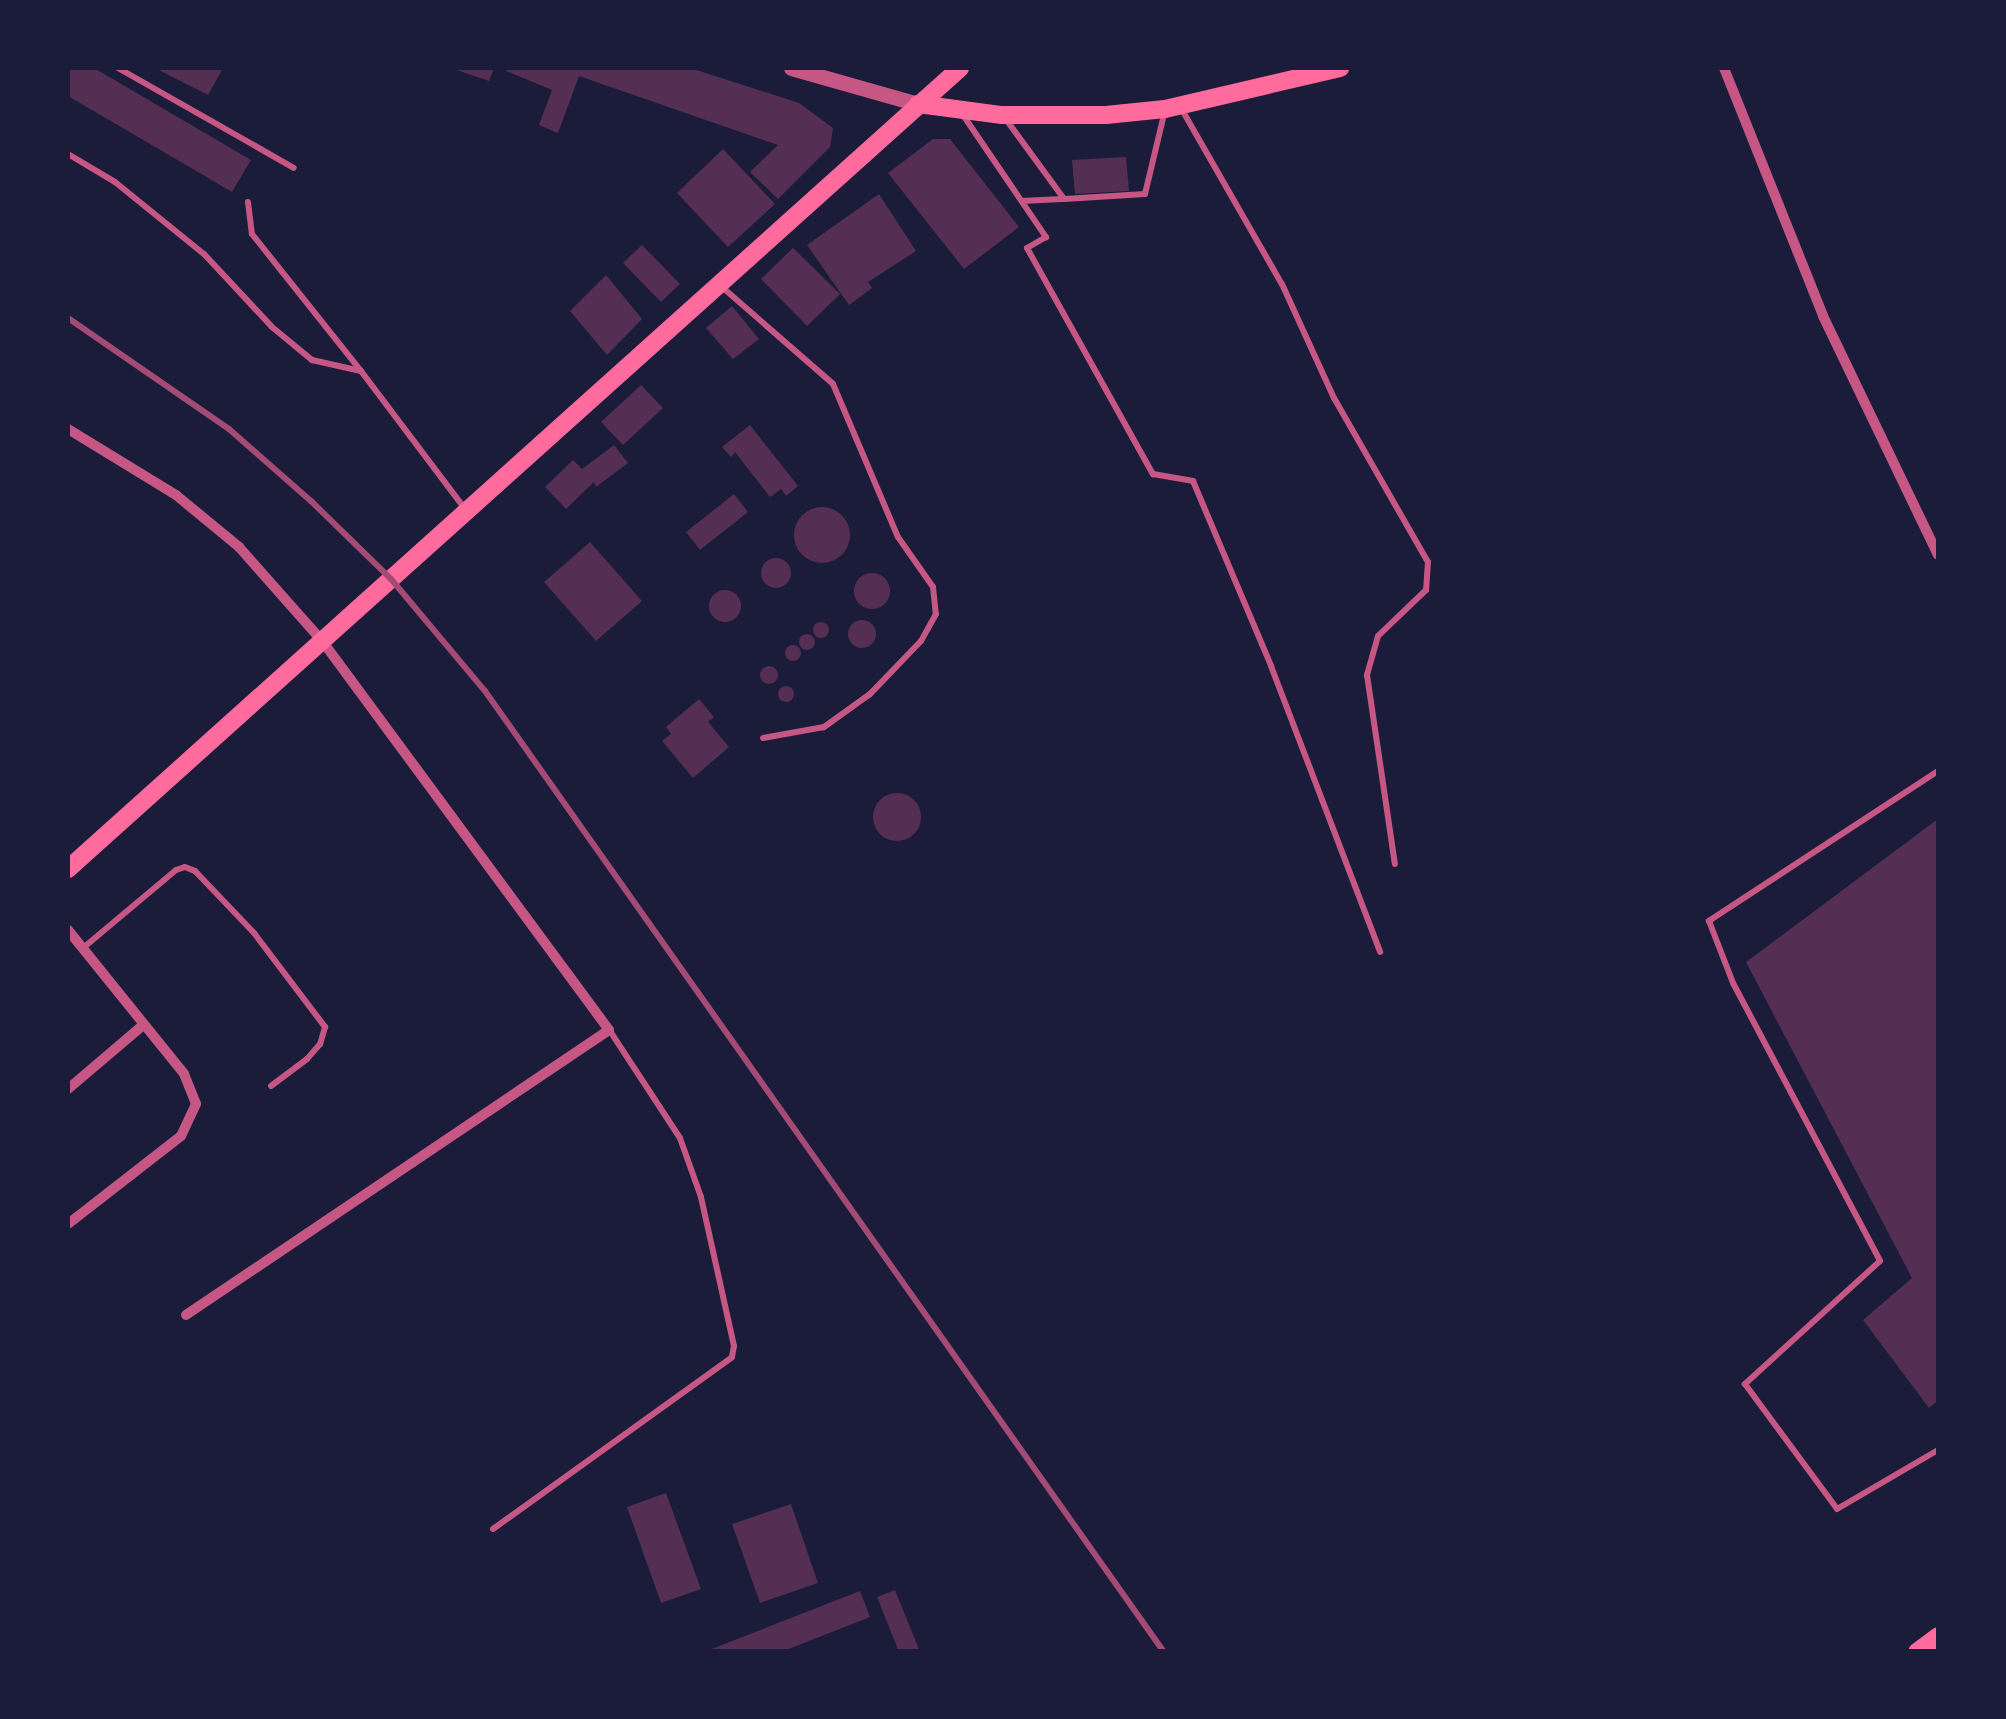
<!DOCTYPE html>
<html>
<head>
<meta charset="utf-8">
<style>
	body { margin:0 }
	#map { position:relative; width:2006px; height:1719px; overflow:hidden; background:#1b1b3a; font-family:"Archivo Narrow",sans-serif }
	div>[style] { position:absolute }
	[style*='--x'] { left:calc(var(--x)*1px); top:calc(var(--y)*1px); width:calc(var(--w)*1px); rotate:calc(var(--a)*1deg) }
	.building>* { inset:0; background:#542f53 }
	.round { border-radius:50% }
	.service>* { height:6px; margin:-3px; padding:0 3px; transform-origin:3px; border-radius:3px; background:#c65784 }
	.minor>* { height:10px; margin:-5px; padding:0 5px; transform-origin:5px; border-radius:5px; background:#c65784 }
	.tertiary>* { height:15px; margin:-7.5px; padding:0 7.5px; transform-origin:7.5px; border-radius:7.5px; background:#c65784 }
	.secondary>* { height:18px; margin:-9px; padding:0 9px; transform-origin:9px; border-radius:9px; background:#ff6b9d }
	.rail>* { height:6px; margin:-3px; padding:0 3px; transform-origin:3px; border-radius:3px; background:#a44b75 }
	span { translate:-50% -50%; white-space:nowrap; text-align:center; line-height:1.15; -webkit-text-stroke:10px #1b1b3a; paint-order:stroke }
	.frame { position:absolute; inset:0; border:70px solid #1b1b3a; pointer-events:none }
</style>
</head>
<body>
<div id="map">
	<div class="building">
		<i style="clip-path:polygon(68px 68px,94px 68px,251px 160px,232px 192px,68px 96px)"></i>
		<i style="clip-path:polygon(155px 68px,223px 68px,208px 95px)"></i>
		<i style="clip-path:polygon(451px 68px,494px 68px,489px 81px)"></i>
		<i style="clip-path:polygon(508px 68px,690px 68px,799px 103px,833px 128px,830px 147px,778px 199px,750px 172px,778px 145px,579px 76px,558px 133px,539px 125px,552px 90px,506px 71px)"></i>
		<i style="clip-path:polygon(933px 139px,950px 139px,1019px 227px,964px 269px,888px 173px)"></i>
		<i style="clip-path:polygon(723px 149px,775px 204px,728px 247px,677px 193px)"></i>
		<i style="clip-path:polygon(1126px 157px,1129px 191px,1075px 194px,1072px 160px)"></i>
		<i style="clip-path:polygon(879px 194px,916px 251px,868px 282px,872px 288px,849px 305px,807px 245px)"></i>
		<i style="clip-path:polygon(642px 245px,680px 284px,661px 302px,623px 263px)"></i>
		<i style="clip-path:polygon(793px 248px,840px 294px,807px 326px,761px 279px)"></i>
		<i style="clip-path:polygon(606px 275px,642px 319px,607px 355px,570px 311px)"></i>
		<i style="clip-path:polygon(732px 306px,759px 339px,733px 359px,706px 328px)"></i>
		<i style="clip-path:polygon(641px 385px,663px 408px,623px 445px,601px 422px)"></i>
		<i style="clip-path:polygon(750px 425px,798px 486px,786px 496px,781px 489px,770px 497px,735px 452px,731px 457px,722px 447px)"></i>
		<i style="clip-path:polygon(614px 445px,628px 463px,596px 487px,594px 482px,566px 509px,545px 487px,573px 460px,582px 469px)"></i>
		<i style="clip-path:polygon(734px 494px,748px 512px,700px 550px,686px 532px)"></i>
		<i class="round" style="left:794px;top:507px;width:56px;height:56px"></i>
		<i style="clip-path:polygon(590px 542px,642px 601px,596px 641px,544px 582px)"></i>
		<i class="round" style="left:761px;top:558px;width:30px;height:30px"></i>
		<i class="round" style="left:854px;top:573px;width:36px;height:36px"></i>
		<i class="round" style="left:709px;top:590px;width:32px;height:32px"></i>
		<i class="round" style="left:848px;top:620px;width:28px;height:28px"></i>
		<i class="round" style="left:813px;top:622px;width:16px;height:16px"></i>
		<i class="round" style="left:799px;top:634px;width:16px;height:16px"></i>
		<i class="round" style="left:785px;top:645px;width:16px;height:16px"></i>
		<i class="round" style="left:760px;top:666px;width:18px;height:18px"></i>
		<i class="round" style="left:778px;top:686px;width:16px;height:16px"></i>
		<i style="clip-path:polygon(699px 699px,714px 717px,708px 722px,729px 747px,693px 778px,662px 741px,671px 734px,666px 727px)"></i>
		<i class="round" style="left:873px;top:793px;width:48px;height:48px"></i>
		<i style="clip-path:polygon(1938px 819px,1938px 1401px,1929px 1408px,1863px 1320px,1912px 1278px,1746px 962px)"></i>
		<i style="clip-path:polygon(666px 1493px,701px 1589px,661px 1603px,627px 1507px)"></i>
		<i style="clip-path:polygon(791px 1504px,818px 1583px,760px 1603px,732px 1524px)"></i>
		<i style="clip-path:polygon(895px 1590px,920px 1652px,899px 1652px,877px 1597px)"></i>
		<i style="clip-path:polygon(860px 1591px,870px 1617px,781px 1652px,704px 1652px)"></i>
	</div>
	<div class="service">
		<i style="--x:118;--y:68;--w:202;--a:29.6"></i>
		<i style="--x:1181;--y:108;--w:203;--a:60.2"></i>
		<i style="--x:1282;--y:284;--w:125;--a:65.5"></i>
		<i style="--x:1334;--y:398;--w:189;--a:60.2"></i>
		<i style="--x:1428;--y:562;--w:28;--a:94"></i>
		<i style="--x:1426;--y:590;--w:66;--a:136.2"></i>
		<i style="--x:1378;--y:636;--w:41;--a:105.8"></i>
		<i style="--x:1367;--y:675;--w:191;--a:81.6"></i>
		<i style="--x:963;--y:115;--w:148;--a:55.8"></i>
		<i style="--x:1046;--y:237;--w:22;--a:150"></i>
		<i style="--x:1027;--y:248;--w:259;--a:60.9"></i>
		<i style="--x:1153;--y:474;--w:41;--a:9.9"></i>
		<i style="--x:1193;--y:481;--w:201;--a:67.1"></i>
		<i style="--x:1271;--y:666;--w:306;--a:69.1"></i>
		<i style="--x:1005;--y:118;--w:100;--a:53.9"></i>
		<i style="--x:1064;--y:199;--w:81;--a:-3.5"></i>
		<i style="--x:1145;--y:194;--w:86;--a:-76.6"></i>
		<i style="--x:68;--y:154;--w:55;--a:30.8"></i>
		<i style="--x:115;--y:182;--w:114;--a:39"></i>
		<i style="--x:204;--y:254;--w:100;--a:47"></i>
		<i style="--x:272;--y:327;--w:52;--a:39.5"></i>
		<i style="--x:312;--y:360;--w:50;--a:12.7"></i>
		<i style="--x:361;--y:371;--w:173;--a:53"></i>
		<i style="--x:1022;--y:201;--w:40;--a:-2.9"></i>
		<i style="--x:248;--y:202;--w:32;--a:83"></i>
		<i style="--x:252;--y:234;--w:174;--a:51.5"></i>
		<i style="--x:722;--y:287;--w:147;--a:41.1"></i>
		<i style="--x:833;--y:384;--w:166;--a:67"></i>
		<i style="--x:898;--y:537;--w:61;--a:55"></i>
		<i style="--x:933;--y:587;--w:27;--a:84"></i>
		<i style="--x:936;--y:614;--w:31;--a:119"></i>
		<i style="--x:921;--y:641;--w:74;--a:133.9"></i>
		<i style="--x:870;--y:694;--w:57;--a:144.3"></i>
		<i style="--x:824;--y:727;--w:62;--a:169.8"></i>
		<i style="--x:1938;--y:771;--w:274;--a:146.8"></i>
		<i style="--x:1709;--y:921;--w:66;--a:68.8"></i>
		<i style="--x:1733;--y:983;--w:314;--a:62.1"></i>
		<i style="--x:1880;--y:1261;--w:183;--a:137.7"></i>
		<i style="--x:1745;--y:1384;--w:155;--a:53.6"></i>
		<i style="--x:1837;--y:1509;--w:117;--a:-30.3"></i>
		<i style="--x:83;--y:948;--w:121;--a:-40"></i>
		<i style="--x:176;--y:870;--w:9;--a:-18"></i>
		<i style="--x:185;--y:867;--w:11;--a:22"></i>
		<i style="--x:195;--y:871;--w:86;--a:46.4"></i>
		<i style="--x:254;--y:933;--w:118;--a:52.9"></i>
		<i style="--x:325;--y:1027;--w:18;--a:106"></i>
		<i style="--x:320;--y:1044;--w:20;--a:131"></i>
		<i style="--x:307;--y:1059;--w:45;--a:143.1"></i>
		<i style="--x:493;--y:1529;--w:294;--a:-35.7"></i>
		<i style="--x:732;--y:1357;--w:11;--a:-80"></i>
		<i style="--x:734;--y:1346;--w:153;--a:-102.5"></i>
		<i style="--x:701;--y:1197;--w:63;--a:-109.6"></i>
		<i style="--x:680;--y:1138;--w:128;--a:-123.2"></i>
	</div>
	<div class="minor">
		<i style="--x:1724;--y:68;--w:267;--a:68.2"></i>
		<i style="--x:1823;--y:316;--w:265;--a:64.3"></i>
		<i style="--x:68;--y:429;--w:127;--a:31.4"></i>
		<i style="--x:176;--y:495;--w:82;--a:39.5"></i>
		<i style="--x:239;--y:547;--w:127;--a:48.5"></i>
		<i style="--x:323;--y:642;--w:482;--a:53.6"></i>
		<i style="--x:609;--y:1030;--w:510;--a:146.03"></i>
		<i style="--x:68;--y:930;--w:185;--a:51.1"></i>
		<i style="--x:184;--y:1074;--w:32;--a:68"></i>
		<i style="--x:196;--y:1104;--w:35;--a:115"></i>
		<i style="--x:181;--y:1136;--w:143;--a:142.1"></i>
		<i style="--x:68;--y:1089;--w:97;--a:-40.4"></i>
	</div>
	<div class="tertiary">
		<i style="--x:791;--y:68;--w:132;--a:15.8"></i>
	</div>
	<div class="secondary">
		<i style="--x:918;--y:104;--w:85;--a:7.5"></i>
		<i style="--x:1002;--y:115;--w:104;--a:0"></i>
		<i style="--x:1106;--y:115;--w:59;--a:-5.8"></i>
		<i style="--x:1165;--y:109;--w:180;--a:-13.2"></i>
		<i style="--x:68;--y:869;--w:1199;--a:-41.92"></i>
		<i style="--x:1917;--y:1652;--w:26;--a:-37"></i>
	</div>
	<div class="rail">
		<i style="--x:68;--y:318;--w:196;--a:34.6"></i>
		<i style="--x:229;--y:429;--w:109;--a:41.3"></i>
		<i style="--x:311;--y:501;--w:112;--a:44.3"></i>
		<i style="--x:391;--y:579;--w:146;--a:50"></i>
		<i style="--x:485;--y:691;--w:1177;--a:54.76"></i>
	</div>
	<div class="frame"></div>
</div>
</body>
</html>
